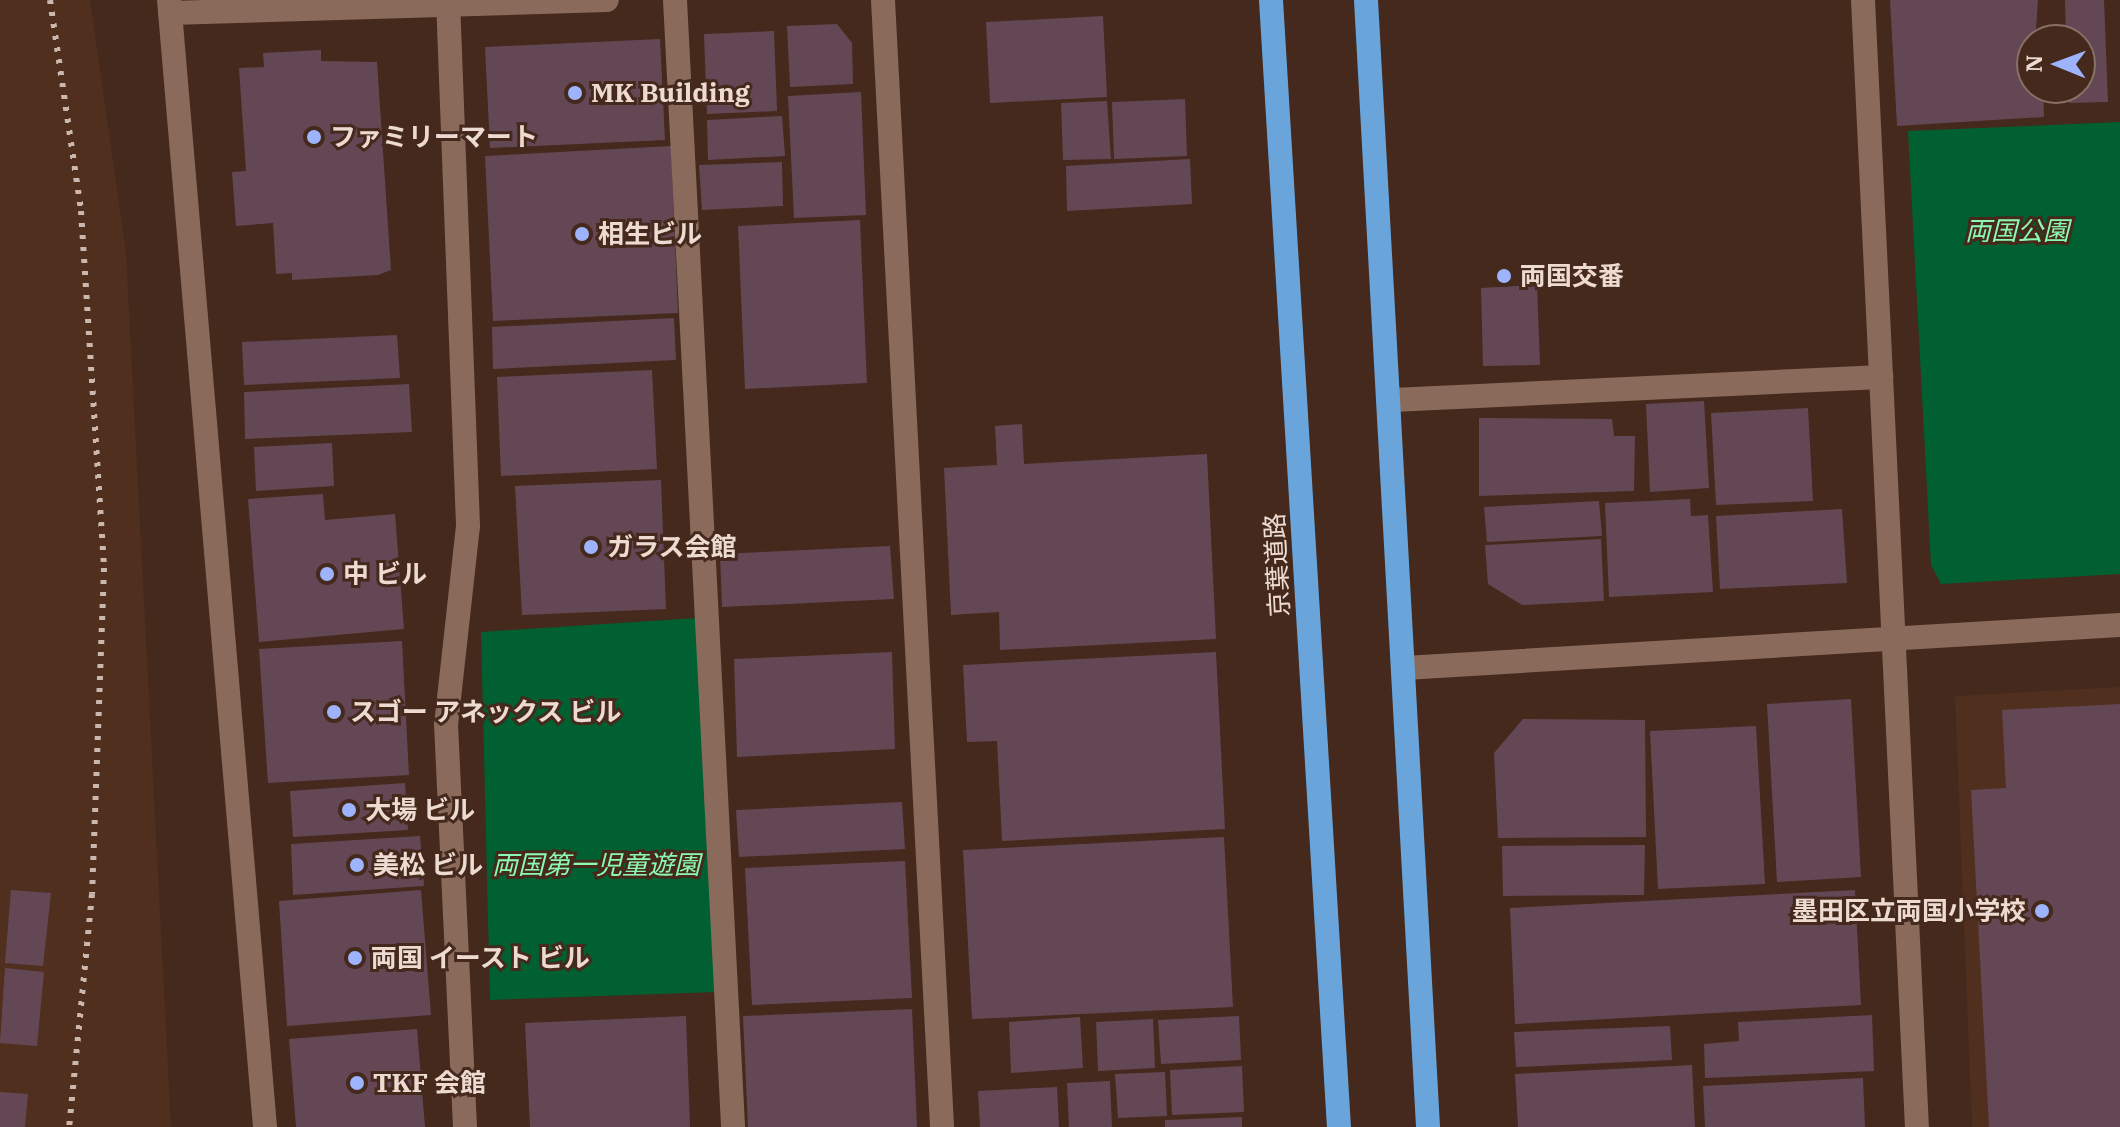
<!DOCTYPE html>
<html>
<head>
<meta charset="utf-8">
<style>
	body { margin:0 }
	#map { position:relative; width:2120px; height:1127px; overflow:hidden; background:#44291c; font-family:"IBM Plex Serif","Noto Sans JP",serif }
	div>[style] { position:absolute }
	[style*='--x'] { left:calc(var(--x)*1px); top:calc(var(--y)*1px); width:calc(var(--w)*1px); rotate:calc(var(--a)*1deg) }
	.built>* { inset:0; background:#512f1f }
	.green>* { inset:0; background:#006031 }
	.building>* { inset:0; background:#644755 }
	.minor>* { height:24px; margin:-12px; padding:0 12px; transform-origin:12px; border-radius:12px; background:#896a5b }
	.highway>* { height:24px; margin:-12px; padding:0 12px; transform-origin:12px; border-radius:12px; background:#69a5db }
	.rail>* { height:6px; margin-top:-3px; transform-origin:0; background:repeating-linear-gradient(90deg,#cbb7ad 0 4px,transparent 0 12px) }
	.dots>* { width:22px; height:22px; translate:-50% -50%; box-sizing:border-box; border:4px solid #44291c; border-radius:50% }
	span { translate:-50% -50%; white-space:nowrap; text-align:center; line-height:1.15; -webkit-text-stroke:6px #44291c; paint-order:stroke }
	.poi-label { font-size:26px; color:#eddbd2; font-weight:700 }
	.left { translate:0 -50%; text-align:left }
	.right { translate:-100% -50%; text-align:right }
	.park-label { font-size:26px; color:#8bfab0; font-style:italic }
	.street-label { font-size:26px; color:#eddbd2 }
	.north { position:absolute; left:2016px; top:24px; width:80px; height:80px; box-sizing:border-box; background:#44291c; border:2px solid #887065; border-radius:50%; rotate:271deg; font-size:22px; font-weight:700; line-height:32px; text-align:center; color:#eddbd2 }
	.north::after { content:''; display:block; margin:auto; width:28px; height:36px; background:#9db4fd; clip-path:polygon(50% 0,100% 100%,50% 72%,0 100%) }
</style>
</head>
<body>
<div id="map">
	<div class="built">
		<i style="clip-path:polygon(0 0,90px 0,126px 253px,171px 1127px,0 1127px)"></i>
		<i style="clip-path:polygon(2120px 687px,2120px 1127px,1972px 1127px,1955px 696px)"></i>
	</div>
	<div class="green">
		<i style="clip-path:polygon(2120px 122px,2120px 574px,1941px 584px,1931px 565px,1908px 131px)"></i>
		<i style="clip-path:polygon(697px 618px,716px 992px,490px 1000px,481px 632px)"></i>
	</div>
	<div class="building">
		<i style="clip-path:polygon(1890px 0,2038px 0,2032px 88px,2043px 88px,2044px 117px,1897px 126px)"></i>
		<i style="clip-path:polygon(2065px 0,2104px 0,2108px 102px,2069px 103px,2068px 88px,2080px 88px,2080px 40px,2066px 40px)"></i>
		<i style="clip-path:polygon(1103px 16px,1107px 97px,990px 103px,986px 22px)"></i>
		<i style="clip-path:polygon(837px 24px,852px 43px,853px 84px,790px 87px,787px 26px)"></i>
		<i style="clip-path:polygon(774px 31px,777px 111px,707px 114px,704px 34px)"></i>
		<i style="clip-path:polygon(660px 39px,665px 140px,490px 148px,485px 47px)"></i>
		<i style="clip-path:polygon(321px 50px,321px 61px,377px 62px,391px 270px,378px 275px,292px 280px,292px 273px,276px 274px,273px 223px,236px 226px,232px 172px,246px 171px,239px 68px,264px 67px,263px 53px)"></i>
		<i style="clip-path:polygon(861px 92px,866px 215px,794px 218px,788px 96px)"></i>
		<i style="clip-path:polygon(1185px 99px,1187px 156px,1114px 159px,1112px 102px)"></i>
		<i style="clip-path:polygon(1107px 101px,1111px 159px,1063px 160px,1061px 103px)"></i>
		<i style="clip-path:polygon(782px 116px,785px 156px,708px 160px,707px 120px)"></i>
		<i style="clip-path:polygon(671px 146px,678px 313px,493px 321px,485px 156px)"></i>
		<i style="clip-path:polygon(1190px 159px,1192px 204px,1067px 211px,1066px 166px)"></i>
		<i style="clip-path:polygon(782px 162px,783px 206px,702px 210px,699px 165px)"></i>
		<i style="clip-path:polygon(860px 220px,867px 383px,745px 389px,738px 226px)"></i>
		<i style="clip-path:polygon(1537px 285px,1540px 365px,1483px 366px,1481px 288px)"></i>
		<i style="clip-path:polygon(674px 318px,676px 360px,493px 369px,492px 327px)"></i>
		<i style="clip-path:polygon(397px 335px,400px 378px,244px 385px,242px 342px)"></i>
		<i style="clip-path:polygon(652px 370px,657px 469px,501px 476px,497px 377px)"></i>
		<i style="clip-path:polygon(409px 384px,412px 432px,245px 439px,244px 392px)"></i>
		<i style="clip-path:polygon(1704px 401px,1709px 488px,1650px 492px,1646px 404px)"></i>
		<i style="clip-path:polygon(1808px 408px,1813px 501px,1716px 505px,1711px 413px)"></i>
		<i style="clip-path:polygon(1479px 418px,1612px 419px,1614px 436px,1635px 436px,1634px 491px,1479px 496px)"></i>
		<i style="clip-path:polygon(1022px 424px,1024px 464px,1207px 454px,1216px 639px,1000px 650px,999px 612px,951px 615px,944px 468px,997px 465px,995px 426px)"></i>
		<i style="clip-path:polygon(332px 443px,334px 486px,256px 491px,254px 447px)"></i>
		<i style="clip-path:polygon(661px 480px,666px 609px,522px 615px,515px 486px)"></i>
		<i style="clip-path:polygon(323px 494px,325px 520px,395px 514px,404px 629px,259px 642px,248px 499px)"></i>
		<i style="clip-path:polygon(1690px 499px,1691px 516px,1708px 515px,1713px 592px,1609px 597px,1605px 503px)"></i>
		<i style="clip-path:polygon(1599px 501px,1602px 536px,1487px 542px,1484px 507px)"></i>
		<i style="clip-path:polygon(1842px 509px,1847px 583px,1720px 589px,1716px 516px)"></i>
		<i style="clip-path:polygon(1601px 539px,1604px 601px,1522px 605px,1488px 584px,1485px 545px)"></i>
		<i style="clip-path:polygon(890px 546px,894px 599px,722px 607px,720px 554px)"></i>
		<i style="clip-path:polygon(402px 641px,409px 775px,268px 783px,259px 649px)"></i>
		<i style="clip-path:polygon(892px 652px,895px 749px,737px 757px,734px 659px)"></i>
		<i style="clip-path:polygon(1216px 652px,1225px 829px,1002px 841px,997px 741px,967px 742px,963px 665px)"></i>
		<i style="clip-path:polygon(1851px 699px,1861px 877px,1777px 882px,1767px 704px)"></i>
		<i style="clip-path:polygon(2120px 704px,2120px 1127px,1989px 1127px,1971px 790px,2006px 788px,2002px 710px)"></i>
		<i style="clip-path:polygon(1523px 719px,1645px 720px,1646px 837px,1498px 838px,1494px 753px)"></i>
		<i style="clip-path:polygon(1756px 726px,1765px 884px,1658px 889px,1650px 731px)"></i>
		<i style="clip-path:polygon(405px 783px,408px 830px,293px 837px,290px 791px)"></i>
		<i style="clip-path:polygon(902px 802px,905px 849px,739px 857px,736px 810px)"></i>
		<i style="clip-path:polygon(420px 836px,424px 886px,293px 895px,291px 844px)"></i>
		<i style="clip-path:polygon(1224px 837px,1233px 1007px,972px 1019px,963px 850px)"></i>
		<i style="clip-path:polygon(1645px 845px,1644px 895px,1503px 896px,1502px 846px)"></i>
		<i style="clip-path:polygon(905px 861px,912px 998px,752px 1005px,745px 868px)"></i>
		<i style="clip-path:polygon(11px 890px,51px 893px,43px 966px,5px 963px)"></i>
		<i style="clip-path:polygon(421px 890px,431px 1015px,287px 1026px,279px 901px)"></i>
		<i style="clip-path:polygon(1855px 890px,1861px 1005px,1515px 1024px,1510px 908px)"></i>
		<i style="clip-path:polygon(5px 968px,44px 972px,37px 1046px,0 1043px)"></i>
		<i style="clip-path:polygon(912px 1009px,917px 1127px,748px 1127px,743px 1016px)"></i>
		<i style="clip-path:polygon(1872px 1015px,1874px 1071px,1705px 1078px,1704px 1044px,1739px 1041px,1738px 1022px)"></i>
		<i style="clip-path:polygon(686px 1016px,690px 1127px,530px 1127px,525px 1023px)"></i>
		<i style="clip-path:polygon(1239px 1016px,1241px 1060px,1161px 1064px,1158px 1020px)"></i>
		<i style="clip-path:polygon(1080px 1017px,1083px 1068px,1011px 1073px,1009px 1022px)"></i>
		<i style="clip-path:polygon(1153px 1019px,1155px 1068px,1098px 1071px,1096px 1022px)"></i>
		<i style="clip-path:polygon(1670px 1026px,1672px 1060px,1516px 1067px,1514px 1032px)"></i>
		<i style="clip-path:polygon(417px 1029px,425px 1127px,296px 1127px,289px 1039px)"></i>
		<i style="clip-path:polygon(1692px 1065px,1695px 1127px,1518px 1127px,1515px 1074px)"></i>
		<i style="clip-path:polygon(1242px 1066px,1244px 1112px,1172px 1115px,1170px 1070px)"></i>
		<i style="clip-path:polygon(1165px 1072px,1167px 1116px,1118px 1118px,1115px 1074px)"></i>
		<i style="clip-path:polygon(1863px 1078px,1865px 1127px,1705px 1127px,1703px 1086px)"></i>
		<i style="clip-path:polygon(1110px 1081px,1112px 1127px,1069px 1127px,1067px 1083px)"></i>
		<i style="clip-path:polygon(1057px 1087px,1059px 1127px,980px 1127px,978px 1091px)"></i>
		<i style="clip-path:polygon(0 1092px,28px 1094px,25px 1127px,0 1127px)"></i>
		<i style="clip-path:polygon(1242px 1117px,1242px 1127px,1165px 1127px,1165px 1120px)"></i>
	</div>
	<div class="minor">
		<i style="--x:169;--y:0;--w:1131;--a:85.13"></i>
		<i style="--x:448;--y:0;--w:526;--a:87.82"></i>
		<i style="--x:468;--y:526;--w:199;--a:96.3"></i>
		<i style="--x:446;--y:724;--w:403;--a:87.3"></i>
		<i style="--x:675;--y:0;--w:1128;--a:87.05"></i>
		<i style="--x:883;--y:0;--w:1129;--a:87"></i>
		<i style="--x:1863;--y:0;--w:1128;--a:87.26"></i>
		<i style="--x:170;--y:13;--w:437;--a:-1.7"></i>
		<i style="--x:1393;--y:400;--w:489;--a:-2.7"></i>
		<i style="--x:1405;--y:668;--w:716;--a:-3.44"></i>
	</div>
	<div class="highway">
		<i style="--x:1271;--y:0;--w:1129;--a:86.55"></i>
		<i style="--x:1366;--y:0;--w:1129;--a:86.85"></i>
	</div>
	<div class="rail">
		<i style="--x:50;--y:0;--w:213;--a:81.6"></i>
		<i style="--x:81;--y:211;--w:358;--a:86.3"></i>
		<i style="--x:104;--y:568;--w:326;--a:92.1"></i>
		<i style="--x:92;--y:894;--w:234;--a:95.6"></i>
	</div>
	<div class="dots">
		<i style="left:575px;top:93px;background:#9db4fd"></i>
		<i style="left:314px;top:137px;background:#9db4fd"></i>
		<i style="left:582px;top:234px;background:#9db4fd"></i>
		<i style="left:1504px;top:276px;background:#9db4fd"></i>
		<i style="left:591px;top:547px;background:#9db4fd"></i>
		<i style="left:327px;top:574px;background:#9db4fd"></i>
		<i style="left:334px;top:712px;background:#9db4fd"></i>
		<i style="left:349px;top:810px;background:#9db4fd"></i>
		<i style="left:357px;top:865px;background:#9db4fd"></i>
		<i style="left:2042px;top:911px;background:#9db4fd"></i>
		<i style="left:355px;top:958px;background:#9db4fd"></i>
		<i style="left:357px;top:1083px;background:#9db4fd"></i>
	</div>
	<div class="poi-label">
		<span class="left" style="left:591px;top:93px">MK Building</span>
		<span class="left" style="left:330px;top:137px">ファミリーマート</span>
		<span class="left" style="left:598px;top:234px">相生ビル</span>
		<span class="left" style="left:1520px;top:276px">両国交番</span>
		<span class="left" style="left:607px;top:547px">ガラス会館</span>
		<span class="left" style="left:343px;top:574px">中 ビル</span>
		<span class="left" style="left:350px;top:712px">スゴー アネックス ビル</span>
		<span class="left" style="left:365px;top:810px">大場 ビル</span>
		<span class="left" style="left:373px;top:865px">美松 ビル</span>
		<span class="right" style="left:2026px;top:911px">墨田区立両国小学校</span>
		<span class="left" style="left:371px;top:958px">両国 イースト ビル</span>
		<span class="left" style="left:373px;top:1083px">TKF 会館</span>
	</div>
	<div class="park-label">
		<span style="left:2017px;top:231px">両国公園</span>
		<span style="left:596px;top:865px">両国第一児童遊園</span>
	</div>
	<div class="street-label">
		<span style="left:1277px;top:565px;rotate:-93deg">京葉道路</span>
	</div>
	<div class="north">N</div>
</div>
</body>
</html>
